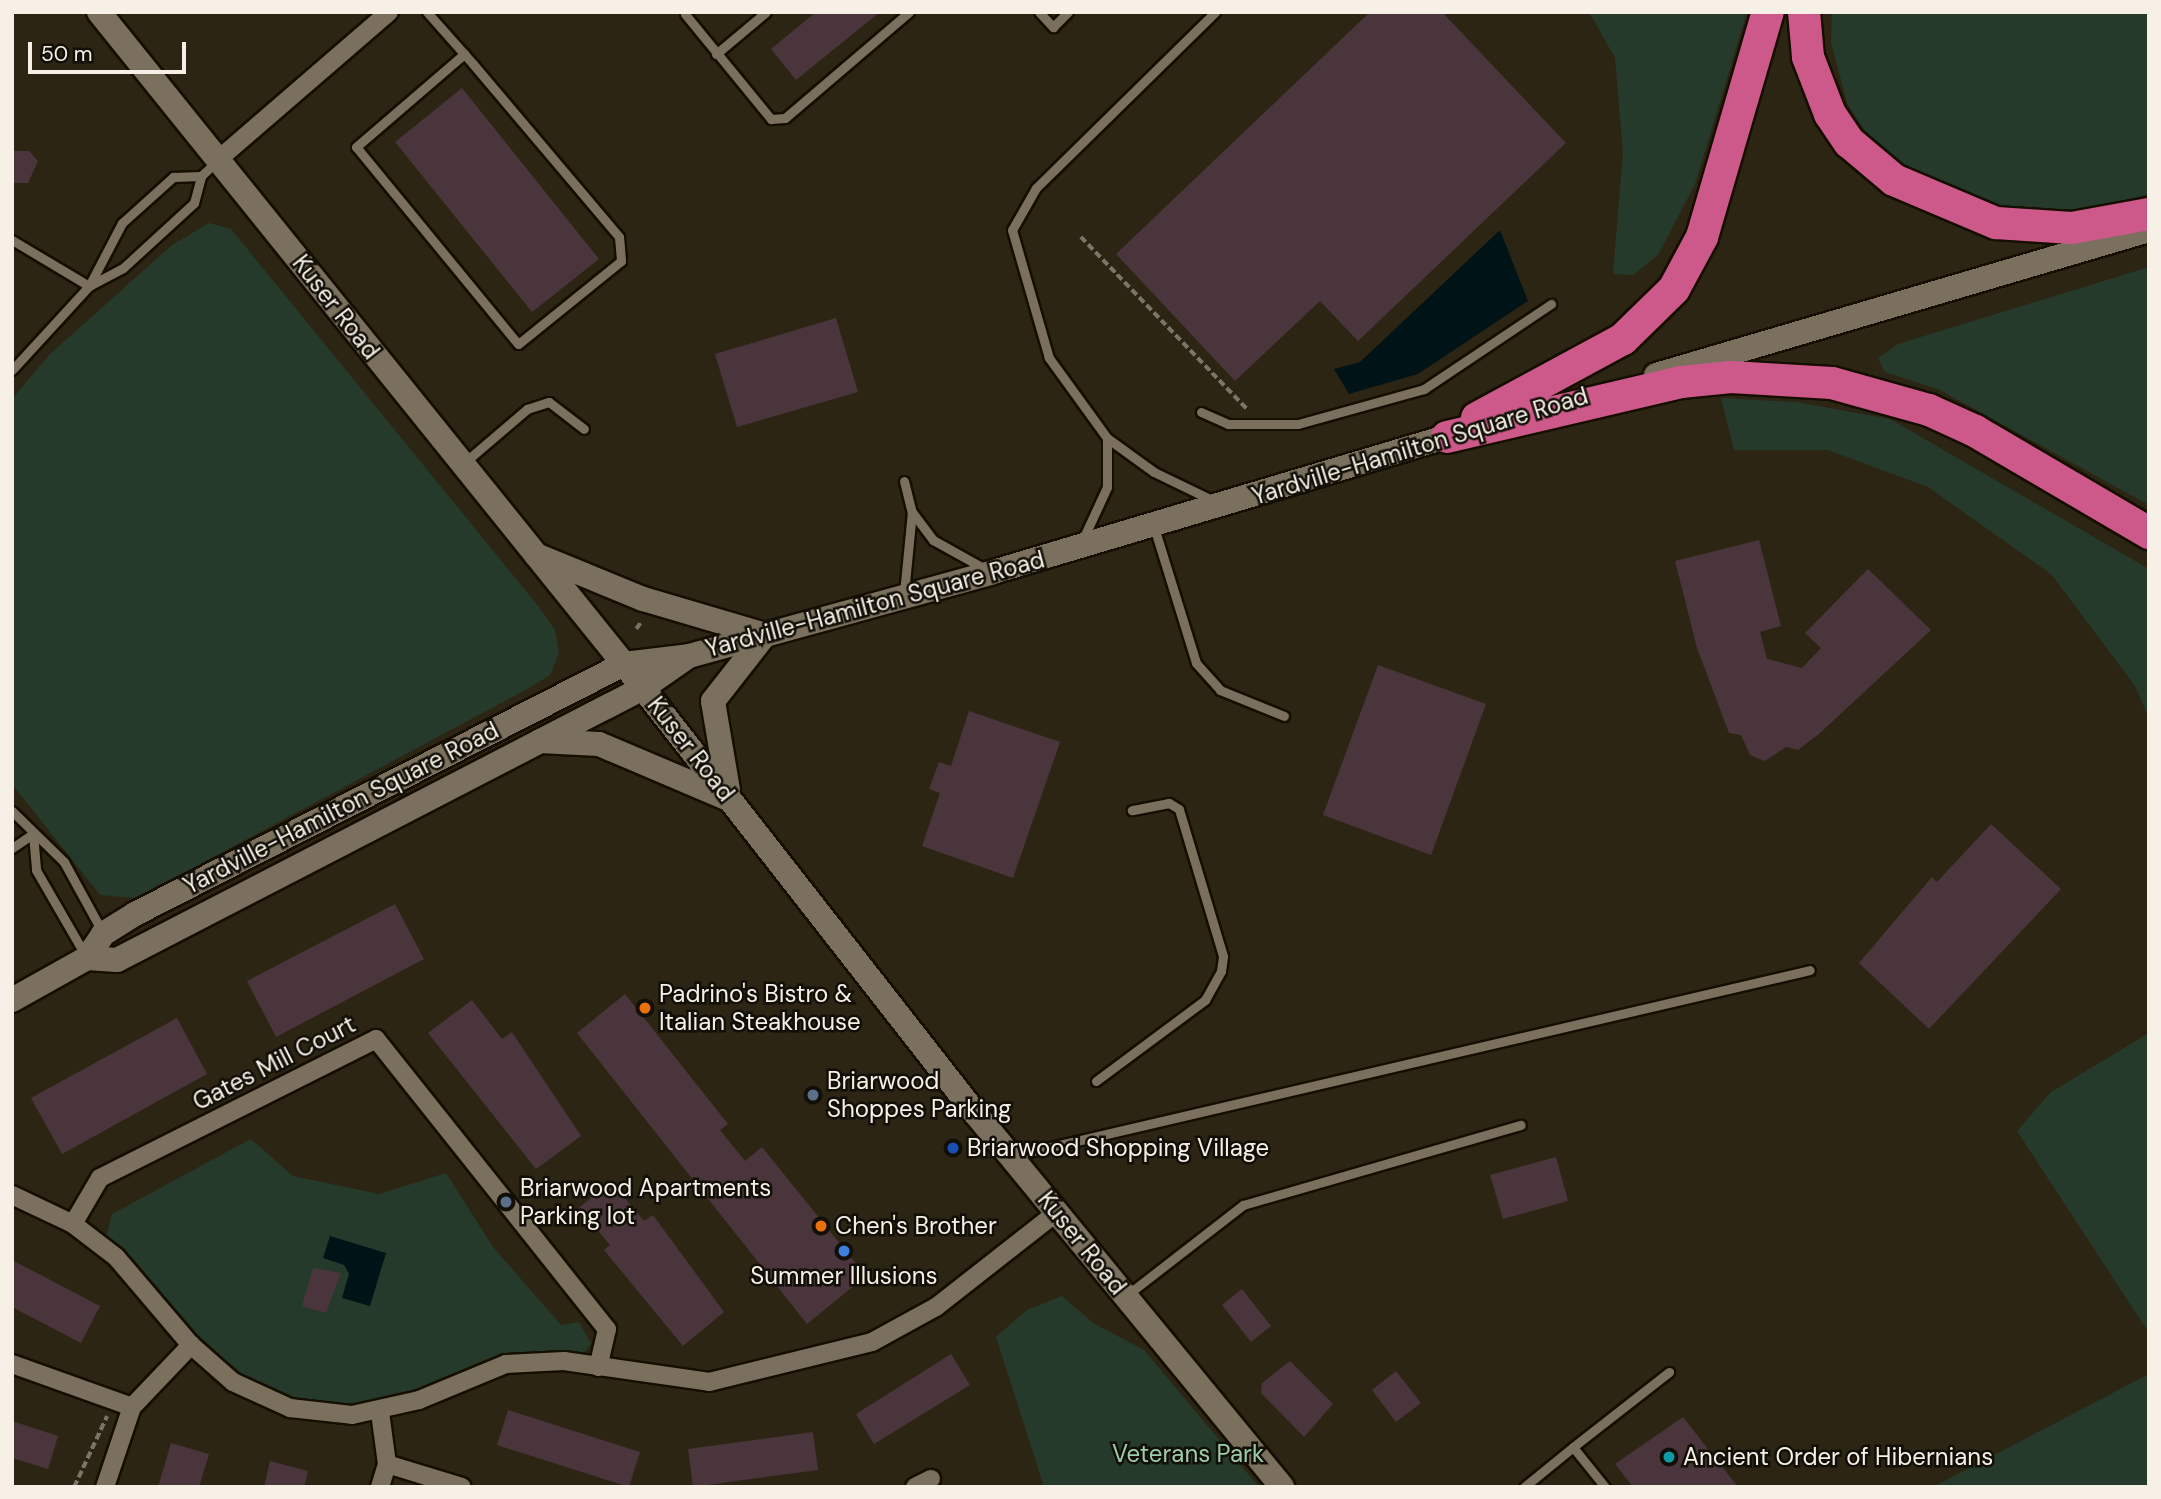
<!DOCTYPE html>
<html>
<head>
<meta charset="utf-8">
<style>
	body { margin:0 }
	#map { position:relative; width:2161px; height:1499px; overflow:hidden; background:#2d2514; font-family:"DM Sans",sans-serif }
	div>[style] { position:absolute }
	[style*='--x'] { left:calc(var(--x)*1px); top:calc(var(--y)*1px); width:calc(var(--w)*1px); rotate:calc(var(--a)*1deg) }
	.green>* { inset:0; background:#253a2b }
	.water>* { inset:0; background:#001417 }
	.building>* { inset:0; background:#49353b }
	.path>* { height:3.5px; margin-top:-1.75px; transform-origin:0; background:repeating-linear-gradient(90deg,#7c7567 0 7px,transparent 0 10.5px) }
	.roads { filter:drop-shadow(2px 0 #150e01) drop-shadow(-2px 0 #150e01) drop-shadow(0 2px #150e01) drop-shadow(0 -2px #150e01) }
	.lane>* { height:9px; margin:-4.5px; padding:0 4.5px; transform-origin:4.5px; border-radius:4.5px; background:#7a705d }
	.street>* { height:18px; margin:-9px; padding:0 9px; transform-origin:9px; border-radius:9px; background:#7a705d }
	.secondary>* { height:24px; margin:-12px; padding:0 12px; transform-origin:12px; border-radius:12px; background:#7a705d }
	.highway>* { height:32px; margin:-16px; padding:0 16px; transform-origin:16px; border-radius:16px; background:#cd598a }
	.dots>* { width:19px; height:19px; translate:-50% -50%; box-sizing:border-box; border:4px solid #120f08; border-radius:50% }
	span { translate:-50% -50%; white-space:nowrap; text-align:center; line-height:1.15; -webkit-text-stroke:5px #120f08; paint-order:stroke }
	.street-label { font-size:24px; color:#f6f0e6 }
	.poi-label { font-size:24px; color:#f6f0e6 }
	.left { translate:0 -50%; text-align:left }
	.park-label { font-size:24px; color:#9dcca9 }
	.frame { position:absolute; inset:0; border:14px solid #f6f0e6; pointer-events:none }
	.scale { position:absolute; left:28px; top:42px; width:158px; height:32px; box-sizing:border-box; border:4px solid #f6f0e6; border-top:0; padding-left:9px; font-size:21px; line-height:24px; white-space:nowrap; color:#f6f0e6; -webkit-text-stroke:5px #120f08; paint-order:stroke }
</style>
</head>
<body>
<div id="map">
	<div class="green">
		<i style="clip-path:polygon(1589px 12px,1747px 12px,1695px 184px,1658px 255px,1633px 275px,1613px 274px,1623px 153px,1615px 58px)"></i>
		<i style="clip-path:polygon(1832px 12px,2149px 12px,2149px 194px,2076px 213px,2006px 207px,1934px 185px,1879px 153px,1847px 103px,1831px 42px)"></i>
		<i style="clip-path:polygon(209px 223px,231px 229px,539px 607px,555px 630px,559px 653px,550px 675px,531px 687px,178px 876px,134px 898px,100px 895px,12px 784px,12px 399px,49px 355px,172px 245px)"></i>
		<i style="clip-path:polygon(2149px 267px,2149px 505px,1940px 390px,1885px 372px,1878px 358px,1898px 344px)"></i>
		<i style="clip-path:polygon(1721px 398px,1796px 402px,1890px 419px,2149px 569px,2149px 718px,2135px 686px,2051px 574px,1928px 487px,1828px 450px,1734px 450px)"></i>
		<i style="clip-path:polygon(2149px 1033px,2149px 1333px,2017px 1131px,2051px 1092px)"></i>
		<i style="clip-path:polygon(251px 1139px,293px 1176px,379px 1194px,446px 1173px,493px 1247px,561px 1325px,579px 1322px,591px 1344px,581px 1356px,524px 1353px,479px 1362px,387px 1404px,315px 1409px,235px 1376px,106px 1236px,112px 1214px)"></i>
		<i style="clip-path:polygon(1062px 1296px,1093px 1323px,1144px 1350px,1259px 1487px,1044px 1487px,996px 1337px,1027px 1310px)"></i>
		<i style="clip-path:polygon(2149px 1374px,2149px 1487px,1933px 1487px)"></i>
	</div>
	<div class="water">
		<i style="clip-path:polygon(1500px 230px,1528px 301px,1418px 374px,1349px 394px,1334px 369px,1360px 362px)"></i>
		<i style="clip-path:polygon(330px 1236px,386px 1253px,370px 1306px,342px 1298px,349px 1274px,344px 1265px,323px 1258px)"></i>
	</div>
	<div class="building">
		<i style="clip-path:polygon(816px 12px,880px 12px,796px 80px,771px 49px)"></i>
		<i style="clip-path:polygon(1370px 12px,1442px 12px,1566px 143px,1358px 341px,1320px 301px,1235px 381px,1116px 254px)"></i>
		<i style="clip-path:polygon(462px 88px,599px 259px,532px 312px,395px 142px)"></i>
		<i style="clip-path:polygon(12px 151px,29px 151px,38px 161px,28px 183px,12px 183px)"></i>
		<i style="clip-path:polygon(836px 318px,858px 392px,737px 427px,715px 354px)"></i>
		<i style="clip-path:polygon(1759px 540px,1781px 626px,1760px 632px,1767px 659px,1802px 668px,1821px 648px,1805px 633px,1868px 569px,1931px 630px,1820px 733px,1798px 750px,1786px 747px,1765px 761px,1750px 755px,1741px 735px,1729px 733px,1697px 648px,1675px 561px)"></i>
		<i style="clip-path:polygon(1378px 665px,1486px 704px,1431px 855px,1323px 815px)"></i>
		<i style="clip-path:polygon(969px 711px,1060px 742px,1013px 878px,922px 846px,940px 793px,929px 789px,939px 762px,951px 766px)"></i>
		<i style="clip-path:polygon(1991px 824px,2061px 889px,1929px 1029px,1859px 963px,1932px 877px,1937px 882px)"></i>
		<i style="clip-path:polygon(395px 904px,424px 959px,276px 1037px,247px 981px)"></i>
		<i style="clip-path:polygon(625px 994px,728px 1124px,720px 1130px,745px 1161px,762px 1147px,866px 1276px,807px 1324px,577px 1033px)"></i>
		<i style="clip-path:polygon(472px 1000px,502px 1039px,512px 1032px,581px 1136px,536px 1169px,428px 1033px)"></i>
		<i style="clip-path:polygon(177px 1018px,207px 1074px,62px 1154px,31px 1098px)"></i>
		<i style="clip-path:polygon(1556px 1157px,1568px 1201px,1503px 1219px,1490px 1175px)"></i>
		<i style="clip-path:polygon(611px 1181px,644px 1221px,653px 1215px,724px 1312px,683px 1346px,604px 1250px,610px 1245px,579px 1208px)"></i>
		<i style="clip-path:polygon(12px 1260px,100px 1306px,81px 1343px,12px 1307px)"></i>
		<i style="clip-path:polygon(313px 1268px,341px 1273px,326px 1313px,302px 1306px)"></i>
		<i style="clip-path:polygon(1242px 1289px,1271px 1326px,1251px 1342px,1222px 1305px)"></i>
		<i style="clip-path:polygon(951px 1354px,970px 1385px,874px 1444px,856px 1414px)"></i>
		<i style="clip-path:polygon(1290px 1361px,1333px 1404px,1304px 1437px,1261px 1393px,1262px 1383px)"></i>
		<i style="clip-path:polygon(1396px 1371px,1421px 1403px,1396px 1422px,1372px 1390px)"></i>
		<i style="clip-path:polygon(508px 1410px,640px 1452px,629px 1487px,497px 1445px)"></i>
		<i style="clip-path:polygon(1683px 1417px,1738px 1487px,1633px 1487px,1615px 1464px)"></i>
		<i style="clip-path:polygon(12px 1421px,58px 1436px,48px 1469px,12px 1458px)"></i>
		<i style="clip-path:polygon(813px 1432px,818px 1470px,693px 1487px,688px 1449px)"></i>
		<i style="clip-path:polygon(171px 1443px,209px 1454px,199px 1487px,158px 1487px)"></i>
		<i style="clip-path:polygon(270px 1461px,308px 1471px,304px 1487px,264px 1487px)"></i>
	</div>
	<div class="path">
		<i style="--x:1081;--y:237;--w:239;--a:46"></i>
		<i style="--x:636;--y:629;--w:9;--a:-54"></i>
		<i style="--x:74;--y:1487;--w:78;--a:-65.1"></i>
	</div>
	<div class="roads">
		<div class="lane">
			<i style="--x:427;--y:12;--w:69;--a:48.5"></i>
			<i style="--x:473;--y:64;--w:226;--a:49.8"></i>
			<i style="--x:619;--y:237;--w:24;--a:85"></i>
			<i style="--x:621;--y:261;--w:132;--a:141.1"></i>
			<i style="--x:518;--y:344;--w:255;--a:-129.4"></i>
			<i style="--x:356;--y:147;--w:143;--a:-40.7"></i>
			<i style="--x:1039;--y:12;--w:21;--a:47"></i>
			<i style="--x:1053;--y:27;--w:21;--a:-45"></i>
			<i style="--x:685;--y:14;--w:136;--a:50.7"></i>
			<i style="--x:771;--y:119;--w:14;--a:-4"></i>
			<i style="--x:785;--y:118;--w:163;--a:-40.5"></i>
			<i style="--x:716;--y:54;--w:65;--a:-40"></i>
			<i style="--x:12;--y:240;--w:90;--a:30.9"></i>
			<i style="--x:89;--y:286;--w:71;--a:-62.4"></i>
			<i style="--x:122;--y:223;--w:69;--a:-42"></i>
			<i style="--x:173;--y:177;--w:28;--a:-2"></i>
			<i style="--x:12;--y:370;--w:114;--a:-47.5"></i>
			<i style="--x:89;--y:286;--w:38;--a:-28"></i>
			<i style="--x:123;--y:268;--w:96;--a:-42.5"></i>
			<i style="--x:194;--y:203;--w:28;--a:-75"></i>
			<i style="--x:201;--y:176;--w:22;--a:-43"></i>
			<i style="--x:1201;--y:412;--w:30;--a:24"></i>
			<i style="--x:1228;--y:424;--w:70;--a:0"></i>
			<i style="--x:1298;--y:424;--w:131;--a:-15.5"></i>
			<i style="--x:1424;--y:389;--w:153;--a:-33.8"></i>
			<i style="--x:1107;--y:438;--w:99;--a:-125.9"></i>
			<i style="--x:1049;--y:358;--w:133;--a:-106.1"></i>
			<i style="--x:1012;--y:230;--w:48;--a:-60.3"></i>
			<i style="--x:1036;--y:188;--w:251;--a:-44.5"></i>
			<i style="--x:465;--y:462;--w:82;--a:-40.5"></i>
			<i style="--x:527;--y:409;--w:23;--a:-18"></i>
			<i style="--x:549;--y:402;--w:44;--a:37.6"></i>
			<i style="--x:904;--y:481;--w:32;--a:76"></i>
			<i style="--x:912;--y:512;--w:35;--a:53"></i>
			<i style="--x:933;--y:540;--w:60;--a:29.1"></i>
			<i style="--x:1154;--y:527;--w:142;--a:72.8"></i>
			<i style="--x:1196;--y:663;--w:36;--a:48"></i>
			<i style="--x:1220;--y:690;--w:69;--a:22.1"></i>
			<i style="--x:1083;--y:539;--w:57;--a:-65.2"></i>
			<i style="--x:1107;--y:487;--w:49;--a:-90"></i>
			<i style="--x:1107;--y:438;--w:58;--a:35.9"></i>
			<i style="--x:1154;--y:472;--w:64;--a:25.8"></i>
			<i style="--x:904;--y:593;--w:81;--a:-84.4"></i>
			<i style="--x:12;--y:811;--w:73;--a:44.4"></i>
			<i style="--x:64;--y:862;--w:79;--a:61.2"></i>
			<i style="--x:33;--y:834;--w:36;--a:85"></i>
			<i style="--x:36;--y:870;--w:98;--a:60"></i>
			<i style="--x:12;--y:848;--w:25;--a:-34"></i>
			<i style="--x:1096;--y:1081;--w:136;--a:-36.6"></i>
			<i style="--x:1205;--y:1000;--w:33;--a:-61"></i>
			<i style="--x:1221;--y:971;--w:15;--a:-82"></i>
			<i style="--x:1223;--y:956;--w:153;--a:-106.7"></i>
			<i style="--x:1179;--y:809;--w:12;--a:-149"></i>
			<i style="--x:1169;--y:803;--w:38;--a:169"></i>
			<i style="--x:1012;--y:1156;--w:819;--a:-13.12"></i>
			<i style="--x:1127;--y:1295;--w:147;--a:-37.8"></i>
			<i style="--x:1243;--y:1205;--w:289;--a:-16.1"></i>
			<i style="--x:1524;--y:1487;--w:63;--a:-39.2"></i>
			<i style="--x:1605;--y:1487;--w:51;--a:-128.7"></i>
			<i style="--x:1573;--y:1447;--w:122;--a:-38"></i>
		</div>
		<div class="street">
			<i style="--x:220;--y:158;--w:223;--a:-40.8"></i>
			<i style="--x:12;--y:1195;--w:68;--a:25.4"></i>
			<i style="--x:73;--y:1224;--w:54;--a:37.5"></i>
			<i style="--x:116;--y:1257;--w:116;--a:49.6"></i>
			<i style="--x:191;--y:1345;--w:56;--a:41.4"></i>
			<i style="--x:233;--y:1382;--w:63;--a:24.5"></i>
			<i style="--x:290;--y:1408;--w:62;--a:6.4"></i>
			<i style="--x:352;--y:1415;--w:69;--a:-12.6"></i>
			<i style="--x:419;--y:1400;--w:94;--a:-22.5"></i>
			<i style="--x:506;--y:1364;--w:58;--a:-3"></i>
			<i style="--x:564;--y:1361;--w:147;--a:8.2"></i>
			<i style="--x:709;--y:1382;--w:168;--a:-13.8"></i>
			<i style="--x:872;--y:1342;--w:73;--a:-28.7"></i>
			<i style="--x:936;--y:1307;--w:154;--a:-38.1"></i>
			<i style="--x:73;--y:1224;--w:53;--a:-59.6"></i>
			<i style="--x:100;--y:1178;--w:309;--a:-26.7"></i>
			<i style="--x:376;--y:1039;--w:371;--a:51.5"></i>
			<i style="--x:607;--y:1329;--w:39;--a:103"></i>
			<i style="--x:12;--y:1364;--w:127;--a:19.7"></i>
			<i style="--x:387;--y:1464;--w:78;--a:17"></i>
			<i style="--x:105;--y:1487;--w:84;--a:-71.4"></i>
			<i style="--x:132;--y:1407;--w:86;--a:-46.4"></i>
			<i style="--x:380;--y:1487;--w:24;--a:-73"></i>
			<i style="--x:387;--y:1464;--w:52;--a:-97.7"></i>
			<i style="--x:915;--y:1487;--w:18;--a:-27"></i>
		</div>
		<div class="secondary">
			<i style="--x:99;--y:12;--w:837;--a:51.16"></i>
			<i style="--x:624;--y:664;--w:570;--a:51.98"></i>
			<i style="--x:975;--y:1113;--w:484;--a:50.6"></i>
			<i style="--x:1656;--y:375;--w:514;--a:-16.39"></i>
			<i style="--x:536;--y:555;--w:116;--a:22.4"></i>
			<i style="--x:643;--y:599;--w:127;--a:16.4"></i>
			<i style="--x:540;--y:741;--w:59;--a:2.9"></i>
			<i style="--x:599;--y:744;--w:138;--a:23"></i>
			<i style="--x:728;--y:790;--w:90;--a:-99.6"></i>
			<i style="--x:713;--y:701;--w:83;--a:-51.9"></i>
			<i style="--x:87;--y:958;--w:30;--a:4"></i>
			<i style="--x:117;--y:960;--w:592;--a:-27.34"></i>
			<i style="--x:643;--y:688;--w:52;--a:-34.9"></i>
			<i style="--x:12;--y:1000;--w:86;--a:-29.2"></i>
			<i style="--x:87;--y:958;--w:29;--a:-56"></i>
			<i style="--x:103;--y:934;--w:38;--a:-32"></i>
			<i style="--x:135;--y:914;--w:549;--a:-27.08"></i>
			<i style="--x:624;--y:664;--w:65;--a:-7"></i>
			<i style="--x:689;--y:656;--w:315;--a:-15.4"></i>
			<i style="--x:993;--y:572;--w:490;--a:-16.6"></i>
		</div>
		<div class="highway">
			<i style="--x:1804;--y:12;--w:45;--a:84.9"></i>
			<i style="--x:1808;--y:57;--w:61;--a:68.9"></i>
			<i style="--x:1830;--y:114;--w:34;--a:56"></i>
			<i style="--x:1849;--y:142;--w:59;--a:40.2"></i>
			<i style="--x:1894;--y:180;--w:111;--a:22.9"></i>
			<i style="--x:1996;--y:223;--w:76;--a:3.8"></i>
			<i style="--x:2072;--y:228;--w:78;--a:-10.3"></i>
			<i style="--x:1477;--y:418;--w:166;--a:-28.4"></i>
			<i style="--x:1623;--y:339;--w:71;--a:-44.4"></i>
			<i style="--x:1674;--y:289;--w:59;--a:-61.7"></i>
			<i style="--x:1702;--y:237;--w:234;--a:-73.7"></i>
			<i style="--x:1447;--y:437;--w:240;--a:-13.2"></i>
			<i style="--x:1681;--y:382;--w:50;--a:-5.7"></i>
			<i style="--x:1731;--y:377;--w:101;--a:3.4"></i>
			<i style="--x:1832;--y:383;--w:101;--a:15.6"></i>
			<i style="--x:1929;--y:410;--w:51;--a:24.5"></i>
			<i style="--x:1975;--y:431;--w:202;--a:30.4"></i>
		</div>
	</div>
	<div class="dots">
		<i style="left:645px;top:1008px;background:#e8710a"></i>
		<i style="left:813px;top:1095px;background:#5c6f8a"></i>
		<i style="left:953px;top:1148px;background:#1a4fb4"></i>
		<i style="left:506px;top:1202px;background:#5c6f8a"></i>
		<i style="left:821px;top:1226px;background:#e8710a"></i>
		<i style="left:844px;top:1251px;background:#3f7fe0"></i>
		<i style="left:1669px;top:1457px;background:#0f9aa8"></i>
	</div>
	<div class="street-label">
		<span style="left:336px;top:307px;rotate:52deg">Kuser Road</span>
		<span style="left:1420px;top:446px;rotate:-17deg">Yardville-Hamilton Square Road</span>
		<span style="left:875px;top:604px;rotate:-15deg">Yardville-Hamilton Square Road</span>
		<span style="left:691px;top:749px;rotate:52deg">Kuser Road</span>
		<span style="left:341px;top:808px;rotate:-27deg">Yardville-Hamilton Square Road</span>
		<span style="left:274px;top:1063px;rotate:-27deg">Gates Mill Court</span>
		<span style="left:1082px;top:1243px;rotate:51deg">Kuser Road</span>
	</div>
	<div class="poi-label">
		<span class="left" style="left:659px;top:1008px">Padrino's Bistro &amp;<br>Italian Steakhouse</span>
		<span class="left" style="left:827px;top:1095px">Briarwood<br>Shoppes Parking</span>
		<span class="left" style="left:967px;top:1148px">Briarwood Shopping Village</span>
		<span class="left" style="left:520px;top:1202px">Briarwood Apartments<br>Parking lot</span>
		<span class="left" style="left:835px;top:1226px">Chen's Brother</span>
		<span style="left:844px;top:1276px">Summer Illusions</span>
		<span class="left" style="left:1683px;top:1457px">Ancient Order of Hibernians</span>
	</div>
	<div class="park-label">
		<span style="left:1188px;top:1454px">Veterans Park</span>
	</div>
	<div class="frame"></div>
	<div class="scale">50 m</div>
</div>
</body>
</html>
